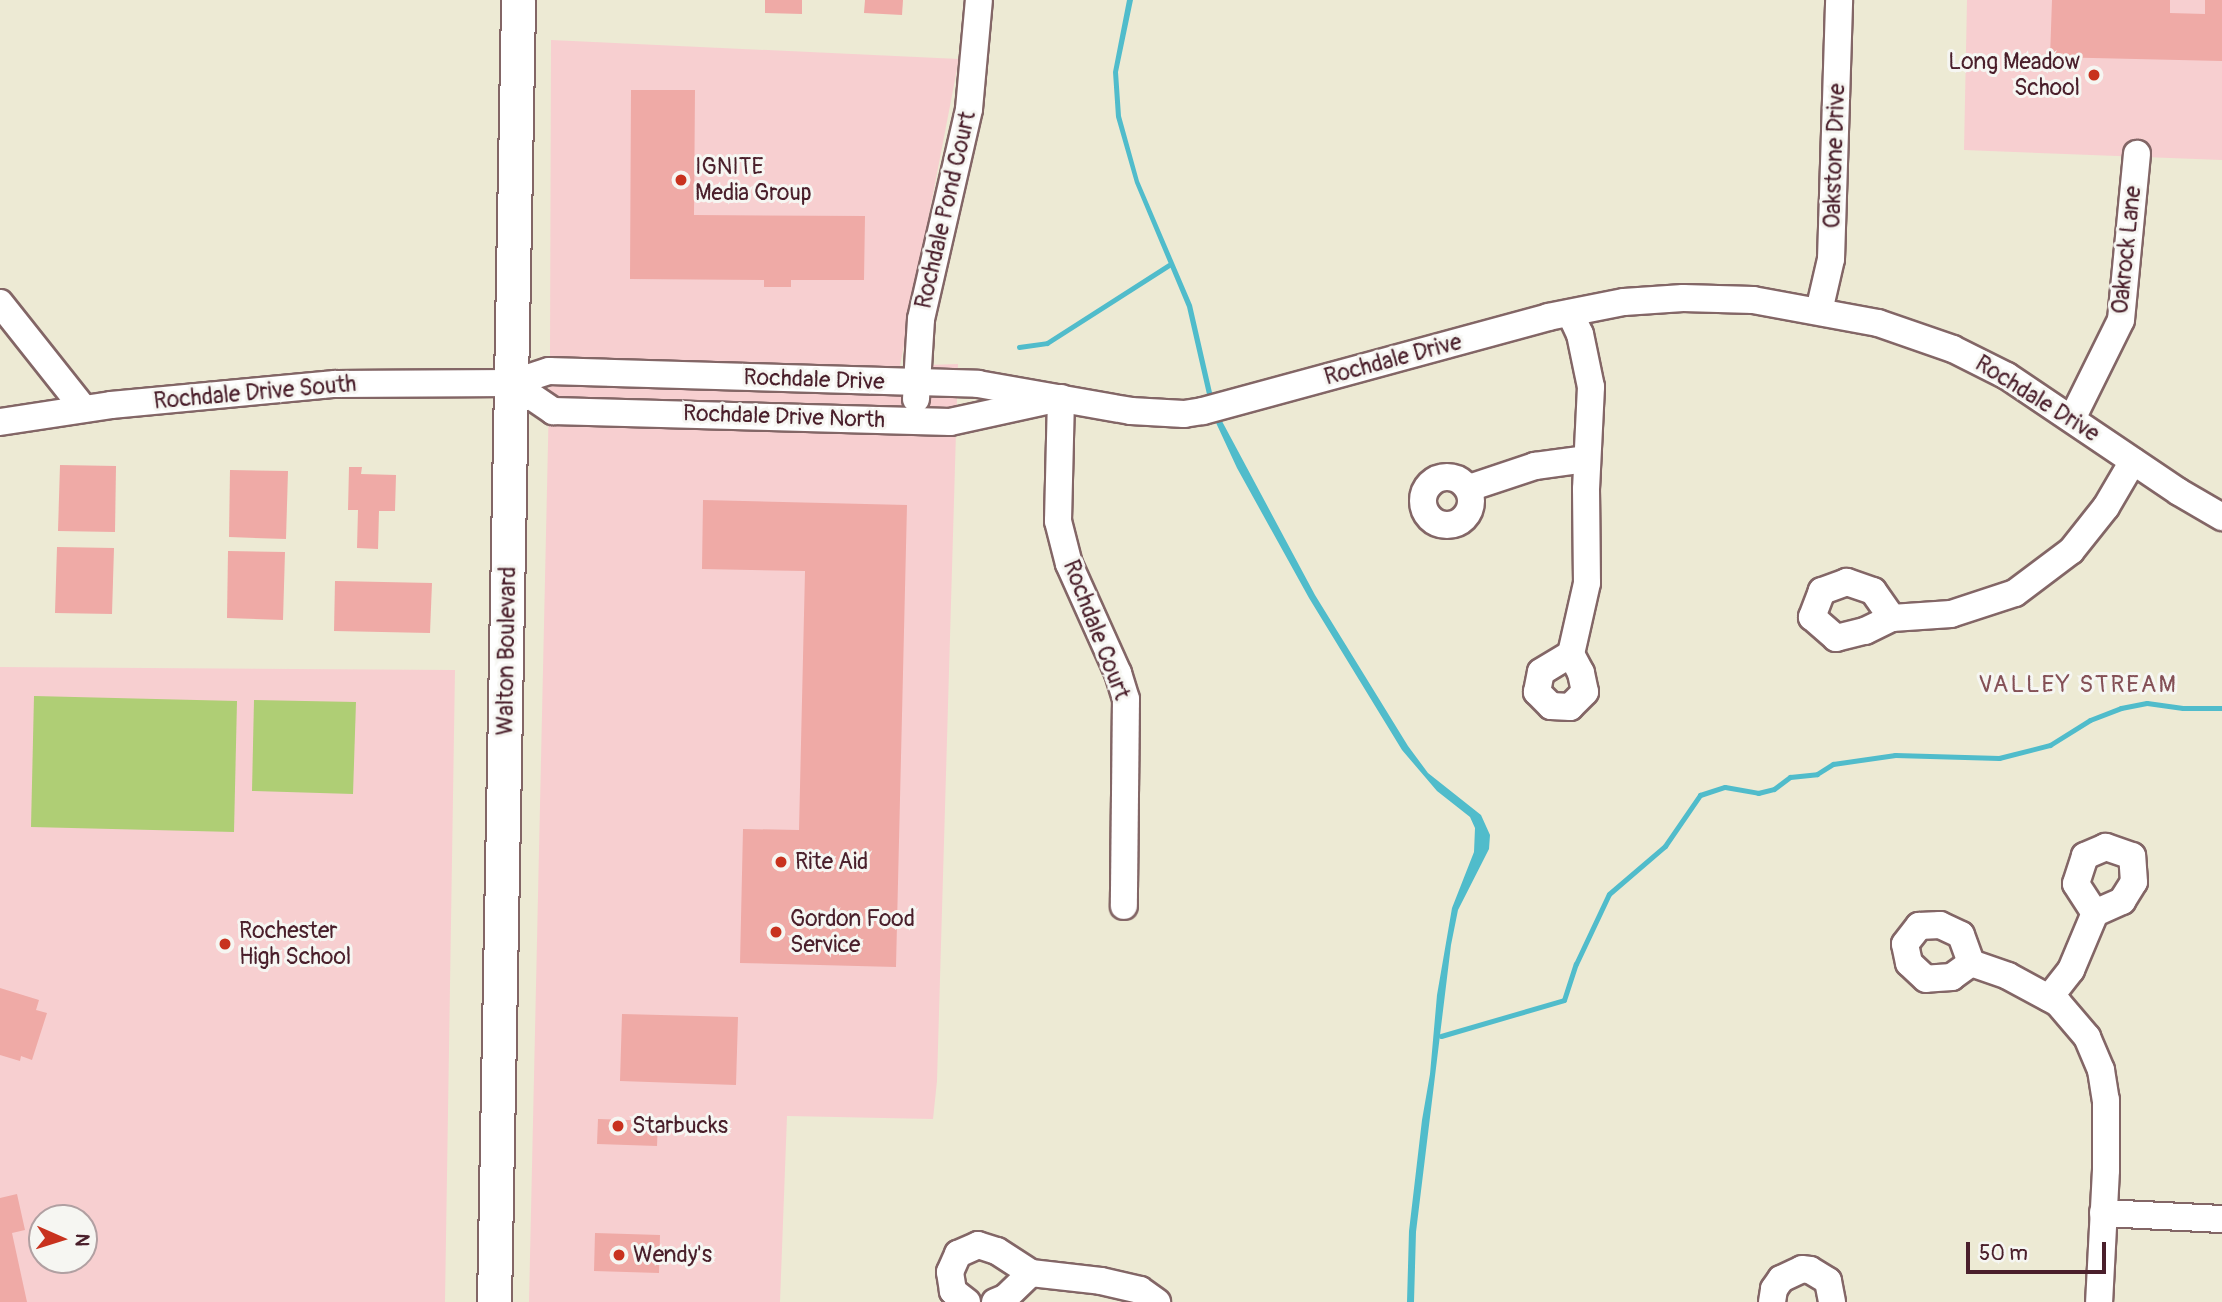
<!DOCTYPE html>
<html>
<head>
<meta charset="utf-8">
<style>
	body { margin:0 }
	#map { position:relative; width:2222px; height:1302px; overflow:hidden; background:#edead4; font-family:Pangolin,sans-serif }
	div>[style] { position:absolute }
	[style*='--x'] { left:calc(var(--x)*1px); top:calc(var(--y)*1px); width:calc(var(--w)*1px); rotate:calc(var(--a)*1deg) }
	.built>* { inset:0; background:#f7cfd0 }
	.green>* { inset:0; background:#afce75 }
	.water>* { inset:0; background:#50bccb }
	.stream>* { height:5px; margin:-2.5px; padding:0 2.5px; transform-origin:2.5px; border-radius:2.5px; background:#50bccb }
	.building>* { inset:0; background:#efaaa6 }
	.roads { filter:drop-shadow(2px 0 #836666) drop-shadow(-2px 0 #836666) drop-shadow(0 2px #836666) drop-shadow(0 -2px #836666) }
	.minor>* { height:26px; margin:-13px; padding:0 13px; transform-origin:13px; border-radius:13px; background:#fff }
	.minor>.ring { margin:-13px; padding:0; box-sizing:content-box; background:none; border:26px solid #fff; border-radius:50% }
	.major>* { height:33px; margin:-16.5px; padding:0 16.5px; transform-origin:16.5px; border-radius:16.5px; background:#fff }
	.dots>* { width:19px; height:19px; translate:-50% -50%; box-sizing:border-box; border:4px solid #f6f6f2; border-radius:50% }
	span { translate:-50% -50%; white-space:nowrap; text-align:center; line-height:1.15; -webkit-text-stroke:6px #f6f6f2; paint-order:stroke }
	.poi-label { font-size:23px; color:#4a1f2b }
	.right { translate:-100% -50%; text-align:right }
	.left { translate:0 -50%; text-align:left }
	.street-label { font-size:23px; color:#4a1f2b }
	.neighbourhood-label { font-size:24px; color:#845056; letter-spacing:2px }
	.north { position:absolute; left:28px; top:1204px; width:70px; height:70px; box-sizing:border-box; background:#f6f6f2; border:2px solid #b1a0a2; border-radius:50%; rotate:93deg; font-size:19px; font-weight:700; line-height:28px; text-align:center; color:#4a1f2b }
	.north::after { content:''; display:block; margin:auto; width:24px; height:32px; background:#c8321e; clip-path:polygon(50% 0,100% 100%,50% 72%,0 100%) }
	.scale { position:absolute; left:1966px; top:1242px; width:140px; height:32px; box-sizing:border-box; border:4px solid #4a1f2b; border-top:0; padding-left:9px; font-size:21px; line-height:24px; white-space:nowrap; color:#4a1f2b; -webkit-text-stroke:5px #f6f6f2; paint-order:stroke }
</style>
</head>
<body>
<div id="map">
	<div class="built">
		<i style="clip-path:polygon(1967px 0,2222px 0,2222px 160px,1964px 150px)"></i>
		<i style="clip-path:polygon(551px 40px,959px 59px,900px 366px,958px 364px,937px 1081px,933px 1119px,787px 1116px,780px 1302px,529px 1302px,550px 353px)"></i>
		<i style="clip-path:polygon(evenodd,0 667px,455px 670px,445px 1302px,0 1302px,0 667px,42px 1218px,84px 1218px,84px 1260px,42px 1260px,42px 1218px)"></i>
	</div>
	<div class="green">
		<i style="clip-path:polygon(34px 696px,237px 701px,234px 832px,31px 827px)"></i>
		<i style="clip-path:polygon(254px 700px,356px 702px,353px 794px,252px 791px)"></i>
	</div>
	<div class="water">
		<i style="clip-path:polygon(1127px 0,1133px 0,1118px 72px,1121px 116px,1139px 181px,1192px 305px,1216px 410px,1315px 595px,1408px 746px,1428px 773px,1481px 815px,1490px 835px,1489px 849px,1458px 910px,1451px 945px,1416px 1232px,1414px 1302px,1407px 1302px,1409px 1231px,1422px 1120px,1430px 1074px,1437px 995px,1452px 908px,1474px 852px,1475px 828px,1470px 817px,1437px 791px,1402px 750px,1309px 598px,1237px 468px,1211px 412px,1187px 307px,1135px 183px,1116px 117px,1113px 72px)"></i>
	</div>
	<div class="stream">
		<i style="--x:1019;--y:347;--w:28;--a:-8"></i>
		<i style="--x:1047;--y:343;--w:145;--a:-32.6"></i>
		<i style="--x:1441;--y:1036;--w:128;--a:-16.3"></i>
		<i style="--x:1564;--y:1000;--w:38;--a:-72"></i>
		<i style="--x:1576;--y:964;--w:77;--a:-64.8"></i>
		<i style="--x:1609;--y:894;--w:74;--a:-40.6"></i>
		<i style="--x:1665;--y:846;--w:62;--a:-55.5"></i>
		<i style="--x:1700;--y:795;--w:26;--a:-18"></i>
		<i style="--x:1725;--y:787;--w:34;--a:10"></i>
		<i style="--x:1758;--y:793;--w:16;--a:-14"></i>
		<i style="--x:1774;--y:789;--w:20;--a:-37"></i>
		<i style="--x:1790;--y:777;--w:27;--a:-6"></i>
		<i style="--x:1817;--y:774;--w:19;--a:-32"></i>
		<i style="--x:1833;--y:764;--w:63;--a:-8.3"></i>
		<i style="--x:1895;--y:755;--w:104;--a:1.7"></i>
		<i style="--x:1999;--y:758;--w:53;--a:-14.3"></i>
		<i style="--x:2050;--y:745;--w:47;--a:-32"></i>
		<i style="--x:2090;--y:720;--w:33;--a:-21"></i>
		<i style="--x:2121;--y:708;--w:26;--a:-11"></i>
		<i style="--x:2147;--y:703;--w:36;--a:8"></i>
		<i style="--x:2183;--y:708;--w:39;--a:0"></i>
	</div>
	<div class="building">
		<i style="clip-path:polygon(765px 0,802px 0,802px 14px,765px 13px)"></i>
		<i style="clip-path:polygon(865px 0,903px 0,902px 15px,864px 13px)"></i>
		<i style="clip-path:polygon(2052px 0,2170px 0,2170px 13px,2205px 14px,2205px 0,2222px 0,2222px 61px,2050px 57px)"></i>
		<i style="clip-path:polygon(631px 90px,695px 90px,694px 215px,865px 216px,864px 280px,791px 280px,791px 287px,764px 287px,764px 280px,630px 279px)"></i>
		<i style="clip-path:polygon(60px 465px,116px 466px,115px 532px,58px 531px)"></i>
		<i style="clip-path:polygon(349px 467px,362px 467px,361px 474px,396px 475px,395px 511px,379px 511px,378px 549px,357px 548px,358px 510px,348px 510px)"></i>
		<i style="clip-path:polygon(230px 470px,288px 471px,286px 539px,229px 537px)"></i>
		<i style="clip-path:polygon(703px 500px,907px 505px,896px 967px,740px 963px,743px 829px,799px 830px,805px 571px,702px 569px)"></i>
		<i style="clip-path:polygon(57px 547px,114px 548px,112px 614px,55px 613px)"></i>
		<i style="clip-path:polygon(228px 551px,285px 552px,283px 620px,227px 618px)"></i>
		<i style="clip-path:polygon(335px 581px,432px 583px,430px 633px,334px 631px)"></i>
		<i style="clip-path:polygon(0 988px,39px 1000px,36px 1010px,47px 1013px,32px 1060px,21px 1056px,20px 1061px,0 1055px)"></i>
		<i style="clip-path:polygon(622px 1014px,738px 1017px,736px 1085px,620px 1081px)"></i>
		<i style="clip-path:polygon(598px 1119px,658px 1121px,657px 1146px,597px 1144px)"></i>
		<i style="clip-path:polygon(17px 1194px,25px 1230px,12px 1233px,27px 1302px,0 1302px,0 1198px)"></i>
		<i style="clip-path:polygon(595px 1233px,660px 1235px,659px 1273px,594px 1271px)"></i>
	</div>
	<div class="roads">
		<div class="minor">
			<i style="--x:0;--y:303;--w:135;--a:51.6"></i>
			<i style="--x:1819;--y:311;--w:53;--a:-77"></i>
			<i style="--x:1831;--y:259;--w:259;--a:-88.2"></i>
			<i style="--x:1570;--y:313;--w:23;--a:65"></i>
			<i style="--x:1580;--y:334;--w:54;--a:78.3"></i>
			<i style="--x:1591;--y:387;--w:102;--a:92.8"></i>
			<i style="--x:1586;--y:489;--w:94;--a:89.4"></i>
			<i style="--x:1587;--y:583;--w:73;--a:102.7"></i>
			<i style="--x:1571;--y:654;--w:21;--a:62"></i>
			<i style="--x:1581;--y:673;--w:19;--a:78"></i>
			<i style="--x:1585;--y:692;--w:21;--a:135"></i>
			<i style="--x:1570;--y:707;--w:19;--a:-177"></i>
			<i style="--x:1551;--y:706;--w:20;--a:-135"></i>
			<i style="--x:1537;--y:692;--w:20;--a:-79"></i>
			<i style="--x:1541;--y:672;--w:35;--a:-31"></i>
			<i style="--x:512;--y:383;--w:50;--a:34.3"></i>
			<i style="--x:553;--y:411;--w:397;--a:1.6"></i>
			<i style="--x:950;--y:422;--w:98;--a:-12.3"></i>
			<i style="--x:1061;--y:398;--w:123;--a:91.4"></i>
			<i style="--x:1058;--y:521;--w:44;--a:75.7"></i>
			<i style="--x:1069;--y:564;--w:120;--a:65.8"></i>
			<i style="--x:1118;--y:673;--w:27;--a:73"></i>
			<i style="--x:1126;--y:699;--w:207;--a:90.6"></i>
			<i style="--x:916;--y:399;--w:80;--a:-86.4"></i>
			<i style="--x:921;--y:319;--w:215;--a:-77.1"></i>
			<i style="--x:969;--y:109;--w:109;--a:-84.8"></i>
			<i style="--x:2072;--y:419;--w:110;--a:-63.7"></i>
			<i style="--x:2121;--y:320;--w:167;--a:-84.5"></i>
			<i style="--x:0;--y:422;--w:112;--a:-8.7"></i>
			<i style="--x:111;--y:405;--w:225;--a:-5.4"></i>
			<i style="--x:335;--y:384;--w:177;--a:-0.3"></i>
			<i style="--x:512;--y:383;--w:39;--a:-18"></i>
			<i style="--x:549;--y:371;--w:429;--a:1.7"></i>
			<i style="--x:978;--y:384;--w:155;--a:10"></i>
			<i style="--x:1131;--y:411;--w:53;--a:3.2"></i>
			<i style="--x:1184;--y:414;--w:19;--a:-9"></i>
			<i style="--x:1203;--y:411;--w:358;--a:-15.2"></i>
			<i style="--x:1548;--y:317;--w:77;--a:-11.2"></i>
			<i style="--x:1624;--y:302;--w:59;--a:-3.9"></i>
			<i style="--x:1683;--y:298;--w:70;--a:1.6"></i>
			<i style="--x:1753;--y:300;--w:127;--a:10.4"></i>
			<i style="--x:1878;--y:323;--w:79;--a:19.1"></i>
			<i style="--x:1953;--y:349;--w:60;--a:26.6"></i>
			<i style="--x:2007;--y:376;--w:207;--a:34"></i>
			<i style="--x:2179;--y:492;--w:50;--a:30.2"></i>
			<i class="ring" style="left:1423px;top:477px;width:22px;height:22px"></i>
			<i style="--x:1469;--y:488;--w:70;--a:-18.4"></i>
			<i style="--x:1535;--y:466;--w:51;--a:-7.8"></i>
			<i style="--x:1892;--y:618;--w:33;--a:-125"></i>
			<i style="--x:1873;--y:591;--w:28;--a:-161"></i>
			<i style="--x:1847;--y:582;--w:27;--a:160"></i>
			<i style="--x:1822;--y:591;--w:28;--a:111"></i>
			<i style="--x:1812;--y:617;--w:32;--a:41"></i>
			<i style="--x:1836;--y:638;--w:30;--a:-14"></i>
			<i style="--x:1865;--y:631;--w:30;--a:-26"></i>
			<i style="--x:1892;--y:618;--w:59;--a:-3.9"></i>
			<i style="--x:1951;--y:614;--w:67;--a:-18.2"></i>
			<i style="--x:2015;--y:593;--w:70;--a:-36.9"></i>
			<i style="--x:2071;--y:551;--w:56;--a:-51.5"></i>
			<i style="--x:2106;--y:507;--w:53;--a:-59.6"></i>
			<i style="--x:1940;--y:925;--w:23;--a:25"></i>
			<i style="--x:1961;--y:935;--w:30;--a:70"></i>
			<i style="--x:1971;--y:963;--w:24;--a:144"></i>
			<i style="--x:1952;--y:977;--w:26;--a:176"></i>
			<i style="--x:1926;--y:979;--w:23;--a:-137"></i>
			<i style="--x:1909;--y:963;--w:19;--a:-102"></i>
			<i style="--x:1905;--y:944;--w:23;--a:-52"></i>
			<i style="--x:1919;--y:926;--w:21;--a:-3"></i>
			<i style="--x:1971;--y:963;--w:39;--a:19"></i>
			<i style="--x:2008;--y:976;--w:57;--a:28.4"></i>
			<i style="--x:2058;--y:1003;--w:45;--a:49.5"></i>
			<i style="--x:2087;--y:1037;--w:36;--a:67"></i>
			<i style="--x:2101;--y:1070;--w:30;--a:81"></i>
			<i style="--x:2106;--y:1100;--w:70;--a:90"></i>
			<i style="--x:2106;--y:1170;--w:132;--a:93"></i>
			<i style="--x:2049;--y:998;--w:36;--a:-52"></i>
			<i style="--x:2071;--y:970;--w:62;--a:-67.2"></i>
			<i style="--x:2095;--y:913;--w:30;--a:-24"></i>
			<i style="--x:2122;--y:901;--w:22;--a:-58"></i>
			<i style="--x:2134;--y:882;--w:26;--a:-94"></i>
			<i style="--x:2132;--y:856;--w:28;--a:-161"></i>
			<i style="--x:2106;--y:847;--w:23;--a:157"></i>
			<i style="--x:2085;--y:856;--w:29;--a:108"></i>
			<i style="--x:2076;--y:884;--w:35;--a:57"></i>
			<i style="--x:2103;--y:1213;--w:119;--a:2.9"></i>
			<i style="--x:967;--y:1302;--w:18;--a:-142"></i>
			<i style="--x:953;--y:1291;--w:19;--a:-99"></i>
			<i style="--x:950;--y:1272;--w:20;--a:-66"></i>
			<i style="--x:958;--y:1254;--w:22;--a:-24"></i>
			<i style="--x:978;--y:1245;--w:20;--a:18"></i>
			<i style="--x:997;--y:1251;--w:40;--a:32.9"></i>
			<i style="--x:1031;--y:1273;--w:70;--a:6.5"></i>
			<i style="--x:1101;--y:1281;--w:40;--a:13"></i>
			<i style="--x:1140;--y:1290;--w:21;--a:35"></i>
			<i style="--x:995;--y:1302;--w:11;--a:-22"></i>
			<i style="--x:1005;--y:1298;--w:36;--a:-44"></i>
			<i style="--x:1772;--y:1302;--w:13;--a:-81"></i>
			<i style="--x:1774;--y:1289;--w:12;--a:-55"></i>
			<i style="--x:1781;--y:1279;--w:23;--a:-25"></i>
			<i style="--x:1802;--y:1269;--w:8;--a:7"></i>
			<i style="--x:1810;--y:1270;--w:21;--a:31"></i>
			<i style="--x:1828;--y:1281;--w:21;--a:79"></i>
		</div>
		<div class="major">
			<i style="--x:494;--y:1302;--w:1302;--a:-88.94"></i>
		</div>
	</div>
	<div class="dots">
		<i style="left:2094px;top:75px;background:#c8321e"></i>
		<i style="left:681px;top:180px;background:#c8321e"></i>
		<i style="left:781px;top:862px;background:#c8321e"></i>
		<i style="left:776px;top:932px;background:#c8321e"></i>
		<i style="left:225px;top:944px;background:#c8321e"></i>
		<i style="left:618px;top:1126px;background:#c8321e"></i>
		<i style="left:619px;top:1255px;background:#c8321e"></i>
	</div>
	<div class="poi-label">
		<span class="right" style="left:2080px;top:75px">Long Meadow<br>School</span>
		<span class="left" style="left:695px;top:180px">IGNITE<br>Media Group</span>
		<span class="left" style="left:795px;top:862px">Rite Aid</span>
		<span class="left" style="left:790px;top:932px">Gordon Food<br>Service</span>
		<span class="left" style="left:239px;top:944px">Rochester<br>High School</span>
		<span class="left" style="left:632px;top:1126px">Starbucks</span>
		<span class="left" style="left:633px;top:1255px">Wendy's</span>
	</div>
	<div class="street-label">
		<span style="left:1835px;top:156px;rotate:-88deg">Oakstone Drive</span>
		<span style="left:946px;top:210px;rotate:-77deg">Rochdale Pond Court</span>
		<span style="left:2127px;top:250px;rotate:-84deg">Oakrock Lane</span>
		<span style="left:1393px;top:360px;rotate:-15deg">Rochdale Drive</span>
		<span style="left:814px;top:380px;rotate:2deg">Rochdale Drive</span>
		<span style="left:255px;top:393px;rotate:-5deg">Rochdale Drive South</span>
		<span style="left:2037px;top:399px;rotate:32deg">Rochdale Drive</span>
		<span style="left:784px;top:417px;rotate:2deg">Rochdale Drive North</span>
		<span style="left:1096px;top:630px;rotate:69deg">Rochdale Court</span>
		<span style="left:507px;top:651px;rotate:-89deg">Walton Boulevard</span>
	</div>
	<div class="neighbourhood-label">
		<span style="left:2078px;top:685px">VALLEY STREAM</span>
	</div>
	<div class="north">N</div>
	<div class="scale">50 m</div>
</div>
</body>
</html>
